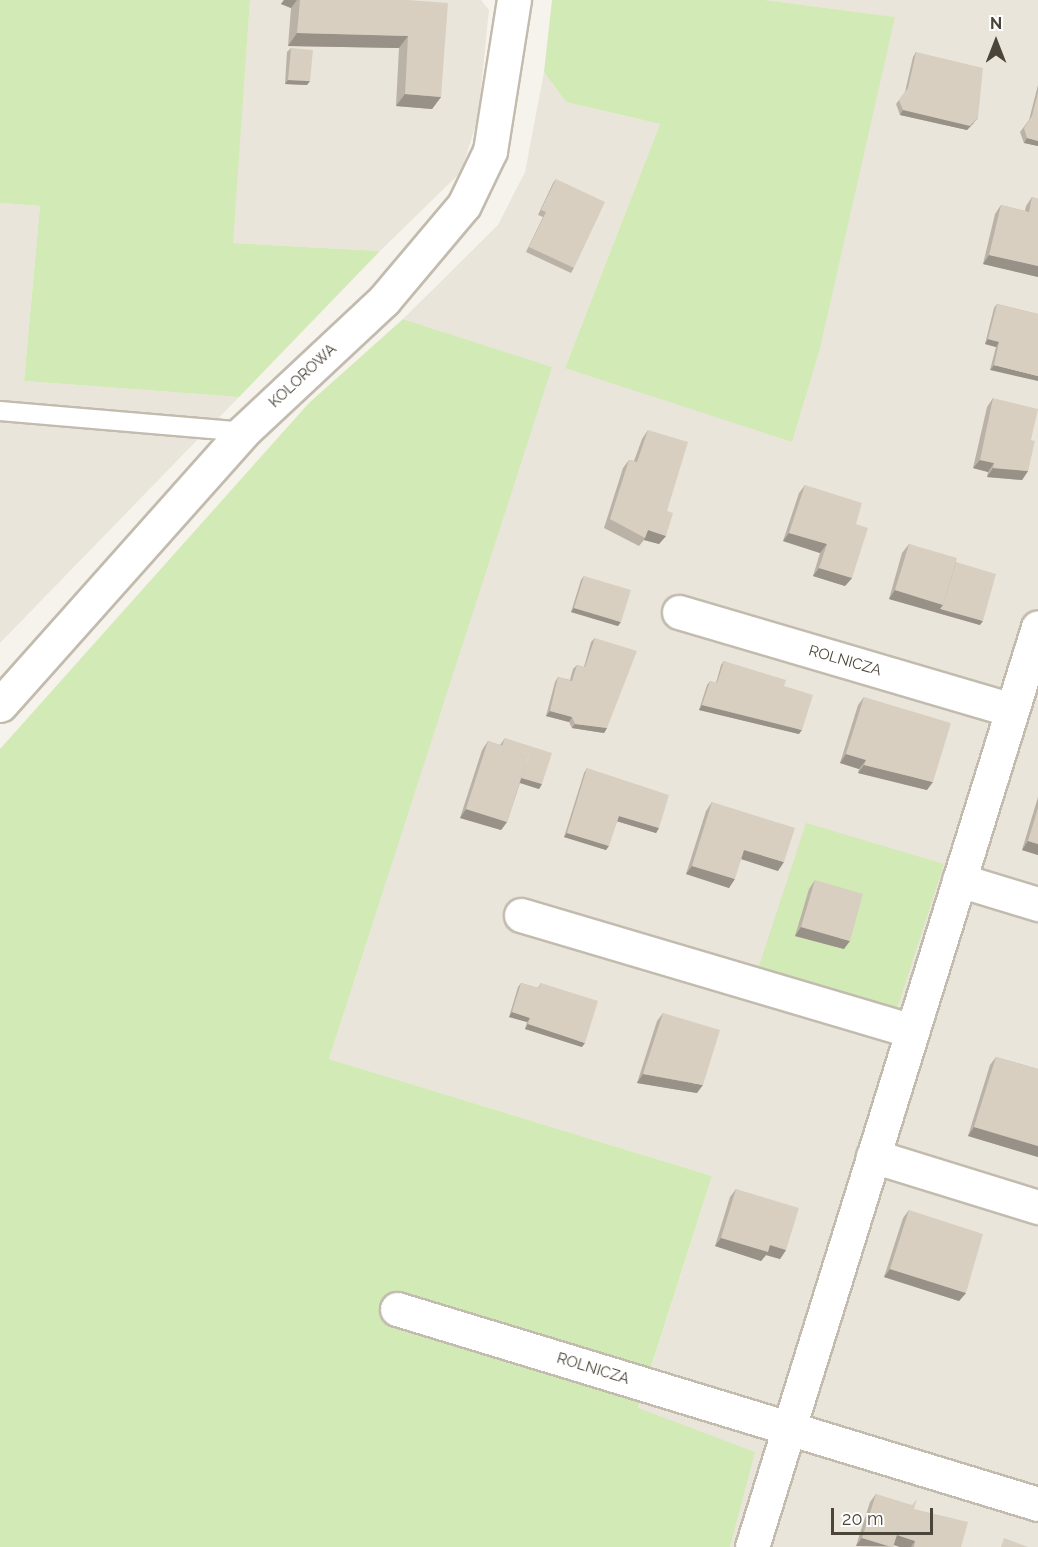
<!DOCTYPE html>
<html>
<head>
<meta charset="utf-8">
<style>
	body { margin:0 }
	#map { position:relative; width:1038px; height:1547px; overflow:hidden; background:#f6f3ec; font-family:Raleway,sans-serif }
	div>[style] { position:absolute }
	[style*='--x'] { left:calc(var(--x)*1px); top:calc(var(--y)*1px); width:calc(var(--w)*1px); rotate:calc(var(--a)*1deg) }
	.residential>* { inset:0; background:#eae5da }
	.green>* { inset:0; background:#d2eab5 }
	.roads { filter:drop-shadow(2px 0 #c2bbae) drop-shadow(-2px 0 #c2bbae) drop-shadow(0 2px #c2bbae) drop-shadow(0 -2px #c2bbae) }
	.lane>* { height:18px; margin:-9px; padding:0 9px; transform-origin:9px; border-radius:9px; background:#fff }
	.street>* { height:33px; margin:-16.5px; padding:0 16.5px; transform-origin:16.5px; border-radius:16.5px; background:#fff }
	.wall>* { inset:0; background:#bab2a6 }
	.shaded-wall>* { inset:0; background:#979187 }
	.building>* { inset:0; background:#d8cfc1 }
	span { translate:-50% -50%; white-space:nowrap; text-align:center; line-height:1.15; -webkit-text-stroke:5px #fff; paint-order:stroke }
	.street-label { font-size:15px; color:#4b4439 }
	.north { position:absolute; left:966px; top:12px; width:60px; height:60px; -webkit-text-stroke:4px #fff; paint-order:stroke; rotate:0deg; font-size:16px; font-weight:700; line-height:24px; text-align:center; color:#4b4439 }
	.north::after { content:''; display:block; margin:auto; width:21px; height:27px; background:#4b4439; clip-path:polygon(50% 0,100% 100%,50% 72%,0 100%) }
	.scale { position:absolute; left:831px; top:1508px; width:102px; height:27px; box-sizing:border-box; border:3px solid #4b4439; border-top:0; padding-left:8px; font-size:18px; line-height:21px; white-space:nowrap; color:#4b4439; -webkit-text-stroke:4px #fff; paint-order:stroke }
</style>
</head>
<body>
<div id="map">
	<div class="residential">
		<i style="clip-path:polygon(250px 0,481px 0,489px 10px,478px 118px,461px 172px,380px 251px,232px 243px)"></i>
		<i style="clip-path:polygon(765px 0,1038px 0,1038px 1547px,730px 1547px,754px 1452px,638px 1409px,712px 1176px,329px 1059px,551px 367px,403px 319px,498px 225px,525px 172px,544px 72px,566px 102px,660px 124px,565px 368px,894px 17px)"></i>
		<i style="clip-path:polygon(0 203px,40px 206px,24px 381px,239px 397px,0 643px)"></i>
	</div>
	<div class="green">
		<i style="clip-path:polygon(0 0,250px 0,233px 243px,380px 251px,239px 397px,24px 381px,40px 206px,0 203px)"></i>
		<i style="clip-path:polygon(552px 0,765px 0,895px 17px,820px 348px,792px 442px,565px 368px,660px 124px,566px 102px,544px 72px)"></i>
		<i style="clip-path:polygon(403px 319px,552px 367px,329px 1059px,712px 1176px,638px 1408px,755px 1452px,730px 1547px,0 1547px,0 749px,309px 403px)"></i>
		<i style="clip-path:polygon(806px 823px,944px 864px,896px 1012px,757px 972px)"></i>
	</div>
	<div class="roads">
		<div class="lane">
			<i style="--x:0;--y:411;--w:244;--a:4.9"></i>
		</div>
		<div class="street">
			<i style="--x:679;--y:612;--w:347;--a:16.4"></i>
			<i style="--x:0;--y:705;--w:365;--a:-48.3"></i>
			<i style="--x:243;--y:432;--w:193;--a:-43.1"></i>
			<i style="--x:384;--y:300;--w:124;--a:-49.9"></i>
			<i style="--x:464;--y:205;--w:60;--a:-64.3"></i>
			<i style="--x:490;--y:151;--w:153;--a:-81"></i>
			<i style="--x:959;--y:880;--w:83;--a:16.9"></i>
			<i style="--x:521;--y:915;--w:408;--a:16.5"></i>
			<i style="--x:873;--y:1156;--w:173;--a:17.2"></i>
			<i style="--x:397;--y:1309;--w:670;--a:16.92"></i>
			<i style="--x:752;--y:1547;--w:963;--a:-72.73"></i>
		</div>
	</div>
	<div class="wall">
		<i style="clip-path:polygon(284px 0,408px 0,441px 97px,432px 109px,396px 106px,399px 48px,288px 46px,291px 8px,281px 4px)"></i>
		<i style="clip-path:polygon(291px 48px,307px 85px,285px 84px,287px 52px)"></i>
		<i style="clip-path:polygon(916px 52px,974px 123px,967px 130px,900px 115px,896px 104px,905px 92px,913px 57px)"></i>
		<i style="clip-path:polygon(1038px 85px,1038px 146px,1024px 143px,1020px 132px,1029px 120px)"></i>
		<i style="clip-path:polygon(556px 179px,574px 268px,571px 273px,526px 252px,543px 217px,538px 215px,553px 183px)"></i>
		<i style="clip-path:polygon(1032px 197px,1038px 199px,1038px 277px,983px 264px,995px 214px,1001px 205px,1025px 211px,1026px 206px)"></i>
		<i style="clip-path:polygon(997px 304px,1038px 314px,990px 370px,996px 347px,985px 344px,994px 308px)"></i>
		<i style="clip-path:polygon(993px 398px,1031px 440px,1028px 471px,1022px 480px,987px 477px,988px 472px,973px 468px,987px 407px)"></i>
		<i style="clip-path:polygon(648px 430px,667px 511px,666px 536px,659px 544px,644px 540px,639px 546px,604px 528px,623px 468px,629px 460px,634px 461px,642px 439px)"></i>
		<i style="clip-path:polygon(805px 485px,856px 524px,852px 578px,845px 586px,813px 576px,820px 553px,783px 541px,799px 493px)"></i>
		<i style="clip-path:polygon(909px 544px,956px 562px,980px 625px,889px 599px,902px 553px)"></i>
		<i style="clip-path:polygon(584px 576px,618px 626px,571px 612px,581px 580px)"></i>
		<i style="clip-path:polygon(595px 638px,607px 728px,604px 733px,572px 728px,569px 722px,546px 716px,555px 682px,558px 677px,570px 680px,573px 669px,577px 665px,584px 667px,591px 642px)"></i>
		<i style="clip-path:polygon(724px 661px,784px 686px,799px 734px,699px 710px,707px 685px,710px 681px,716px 683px,721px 665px)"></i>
		<i style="clip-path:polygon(864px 697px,927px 790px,858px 773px,859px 769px,840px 763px,858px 705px)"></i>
		<i style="clip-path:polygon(505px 738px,542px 784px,539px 789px,520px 783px,507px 822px,501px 830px,460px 818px,482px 750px,488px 741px,500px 745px)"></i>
		<i style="clip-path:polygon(587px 768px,659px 828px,656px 833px,617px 821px,606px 850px,564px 837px,584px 773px)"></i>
		<i style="clip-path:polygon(1038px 797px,1038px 855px,1022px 850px)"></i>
		<i style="clip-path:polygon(712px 802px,778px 871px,741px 859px,729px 888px,686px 874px,706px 811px)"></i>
		<i style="clip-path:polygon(815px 880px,844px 949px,795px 936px,809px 889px)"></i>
		<i style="clip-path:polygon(521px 983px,538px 988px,541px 983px,582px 1047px,525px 1029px,527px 1022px,509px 1017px,518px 987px)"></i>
		<i style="clip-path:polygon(663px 1013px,697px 1093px,637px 1083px,657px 1021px)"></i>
		<i style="clip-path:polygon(996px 1057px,1038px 1069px,1038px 1157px,968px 1136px,990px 1065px)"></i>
		<i style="clip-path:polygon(736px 1189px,786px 1250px,780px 1259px,766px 1255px,761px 1261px,715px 1246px,730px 1197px)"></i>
		<i style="clip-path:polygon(909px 1210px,966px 1293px,959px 1301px,884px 1277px,903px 1218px)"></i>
		<i style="clip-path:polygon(876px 1494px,914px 1509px,961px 1547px,900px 1547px,894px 1545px,893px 1547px,856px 1546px,870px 1502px)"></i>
	</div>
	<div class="shaded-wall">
		<i style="clip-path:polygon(284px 0,297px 0,291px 8px,281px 4px)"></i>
		<i style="clip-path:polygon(297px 33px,408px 36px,399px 48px,288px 46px)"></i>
		<i style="clip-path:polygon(288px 80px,310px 81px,307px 85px,285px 84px)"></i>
		<i style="clip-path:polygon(405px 94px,441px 97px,432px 109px,396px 106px)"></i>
		<i style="clip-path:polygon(903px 110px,978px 118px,967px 130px,900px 115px)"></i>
		<i style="clip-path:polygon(1027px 138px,1038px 141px,1038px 146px,1024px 143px)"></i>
		<i style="clip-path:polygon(989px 255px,1038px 266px,1038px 277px,983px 264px)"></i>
		<i style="clip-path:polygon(988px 339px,999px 342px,996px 347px,985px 344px)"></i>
		<i style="clip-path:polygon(994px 365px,1038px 376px,1038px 381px,990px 370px)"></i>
		<i style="clip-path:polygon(980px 460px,994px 463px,988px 472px,973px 468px)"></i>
		<i style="clip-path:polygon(993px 468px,1028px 471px,1022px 480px,987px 477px)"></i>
		<i style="clip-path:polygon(648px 530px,666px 536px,659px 544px,644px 540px)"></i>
		<i style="clip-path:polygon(789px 533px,827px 544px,820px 553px,783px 541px)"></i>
		<i style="clip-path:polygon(819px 568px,852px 578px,845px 586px,813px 576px)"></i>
		<i style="clip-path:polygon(895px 590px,943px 605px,983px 621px,980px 625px,889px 599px)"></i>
		<i style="clip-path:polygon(574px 608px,621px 622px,618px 626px,571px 612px)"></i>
		<i style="clip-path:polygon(702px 705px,802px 730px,799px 734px,699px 710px)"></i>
		<i style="clip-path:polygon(550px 711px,572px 717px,569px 722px,546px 716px)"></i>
		<i style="clip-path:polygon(575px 724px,607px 728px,604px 733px,572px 728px)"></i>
		<i style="clip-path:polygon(846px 754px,866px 760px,859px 769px,840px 763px)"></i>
		<i style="clip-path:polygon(864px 765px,933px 782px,927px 790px,858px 773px)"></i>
		<i style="clip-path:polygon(520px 777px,542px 784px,539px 789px,517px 782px)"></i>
		<i style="clip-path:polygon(466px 809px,507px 822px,501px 830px,460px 818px)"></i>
		<i style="clip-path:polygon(619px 816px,659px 828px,656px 833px,616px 821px)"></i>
		<i style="clip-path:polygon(567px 833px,609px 846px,606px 850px,564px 837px)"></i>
		<i style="clip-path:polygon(1028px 841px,1038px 844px,1038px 855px,1022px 850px)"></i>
		<i style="clip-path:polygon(744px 850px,784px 862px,778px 871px,738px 858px)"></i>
		<i style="clip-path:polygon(692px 866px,735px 879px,729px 888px,686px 874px)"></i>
		<i style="clip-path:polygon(801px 927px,850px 941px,844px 949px,795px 936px)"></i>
		<i style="clip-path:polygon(512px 1012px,530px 1018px,527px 1022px,509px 1017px)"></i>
		<i style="clip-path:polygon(528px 1024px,585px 1043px,582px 1047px,525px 1029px)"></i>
		<i style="clip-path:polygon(643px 1074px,703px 1085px,697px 1093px,637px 1083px)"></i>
		<i style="clip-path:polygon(974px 1127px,1038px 1146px,1038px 1157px,968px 1136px)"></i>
		<i style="clip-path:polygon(721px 1238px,770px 1245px,786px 1250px,780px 1259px,766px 1255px,761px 1261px,715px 1246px)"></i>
		<i style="clip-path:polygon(890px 1269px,966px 1293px,959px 1301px,884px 1277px)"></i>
		<i style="clip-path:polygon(897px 1535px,915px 1541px,911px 1547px,900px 1547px,891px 1544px)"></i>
		<i style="clip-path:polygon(862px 1538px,890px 1546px,856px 1546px)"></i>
	</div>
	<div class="building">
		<i style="clip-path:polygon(300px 0,408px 0,448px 3px,441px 97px,405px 94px,408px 36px,297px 33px)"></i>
		<i style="clip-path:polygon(291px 48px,313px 50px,310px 81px,288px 80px)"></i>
		<i style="clip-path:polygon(916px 52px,983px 68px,978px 118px,970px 126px,903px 110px,899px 100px,908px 88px)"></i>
		<i style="clip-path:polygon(1038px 92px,1038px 141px,1027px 138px,1024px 128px,1032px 116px)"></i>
		<i style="clip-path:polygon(556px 179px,605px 202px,574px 268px,529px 247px,546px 212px,541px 210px)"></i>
		<i style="clip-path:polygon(1032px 197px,1038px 199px,1038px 266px,989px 255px,1001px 205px,1029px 212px)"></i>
		<i style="clip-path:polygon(997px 304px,1038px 314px,1038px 376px,994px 365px,999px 342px,988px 339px)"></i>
		<i style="clip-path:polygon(993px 398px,1038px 409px,1031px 440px,1035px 441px,1028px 471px,993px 468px,994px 463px,980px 460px)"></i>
		<i style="clip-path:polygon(648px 430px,688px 442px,667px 511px,673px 513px,666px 536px,648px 530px,645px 538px,610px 519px,629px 460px,637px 462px)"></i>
		<i style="clip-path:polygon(805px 485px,862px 503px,856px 524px,868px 528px,852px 578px,819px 568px,827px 544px,789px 533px)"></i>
		<i style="clip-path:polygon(909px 544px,957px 558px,943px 605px,895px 590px)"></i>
		<i style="clip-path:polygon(956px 562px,996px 574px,983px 621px,940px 609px,943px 605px)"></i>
		<i style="clip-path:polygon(584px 576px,631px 590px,621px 622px,574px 608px)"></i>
		<i style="clip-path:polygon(595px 638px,637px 651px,607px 728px,575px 724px,572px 717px,550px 711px,558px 677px,572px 681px,577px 665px,585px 667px)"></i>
		<i style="clip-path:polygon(724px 661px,786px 680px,784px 686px,813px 695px,802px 730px,702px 705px,710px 681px,717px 683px)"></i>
		<i style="clip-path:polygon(864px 697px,951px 723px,933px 782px,864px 765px,866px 760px,846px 754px)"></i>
		<i style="clip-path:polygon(505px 738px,552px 753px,542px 784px,521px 778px,529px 754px,502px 746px)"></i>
		<i style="clip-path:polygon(488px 741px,529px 754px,507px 822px,466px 809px)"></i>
		<i style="clip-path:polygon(587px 768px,669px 795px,659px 828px,619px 816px,609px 846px,567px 833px)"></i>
		<i style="clip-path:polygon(712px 802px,795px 828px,784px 862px,744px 850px,735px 879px,692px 866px)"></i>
		<i style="clip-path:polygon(1038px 808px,1038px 844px,1028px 841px)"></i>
		<i style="clip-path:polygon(815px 880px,863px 894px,850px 941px,801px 927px)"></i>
		<i style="clip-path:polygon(521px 983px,539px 988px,541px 983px,598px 1001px,585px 1043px,528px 1024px,530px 1018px,512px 1012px)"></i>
		<i style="clip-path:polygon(663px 1013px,720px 1030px,703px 1085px,643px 1074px)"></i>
		<i style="clip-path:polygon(996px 1057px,1038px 1069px,1038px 1146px,974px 1127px)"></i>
		<i style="clip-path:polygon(736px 1189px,799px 1208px,786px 1250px,770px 1245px,768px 1252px,721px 1238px)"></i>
		<i style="clip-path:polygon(909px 1210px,983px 1234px,966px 1293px,890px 1269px)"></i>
		<i style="clip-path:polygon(876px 1494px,912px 1505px,917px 1499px,914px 1509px,968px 1522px,961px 1547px,914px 1547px,915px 1541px,897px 1535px,893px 1547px,891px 1547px,862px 1538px)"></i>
		<i style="clip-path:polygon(1004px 1538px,1028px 1547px,1001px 1547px)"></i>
	</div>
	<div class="street-label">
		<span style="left:303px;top:376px;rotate:-43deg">KOLOROWA</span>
		<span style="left:845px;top:661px;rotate:16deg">ROLNICZA</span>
		<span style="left:593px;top:1369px;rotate:17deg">ROLNICZA</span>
	</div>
	<div class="north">N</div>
	<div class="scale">20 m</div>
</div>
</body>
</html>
